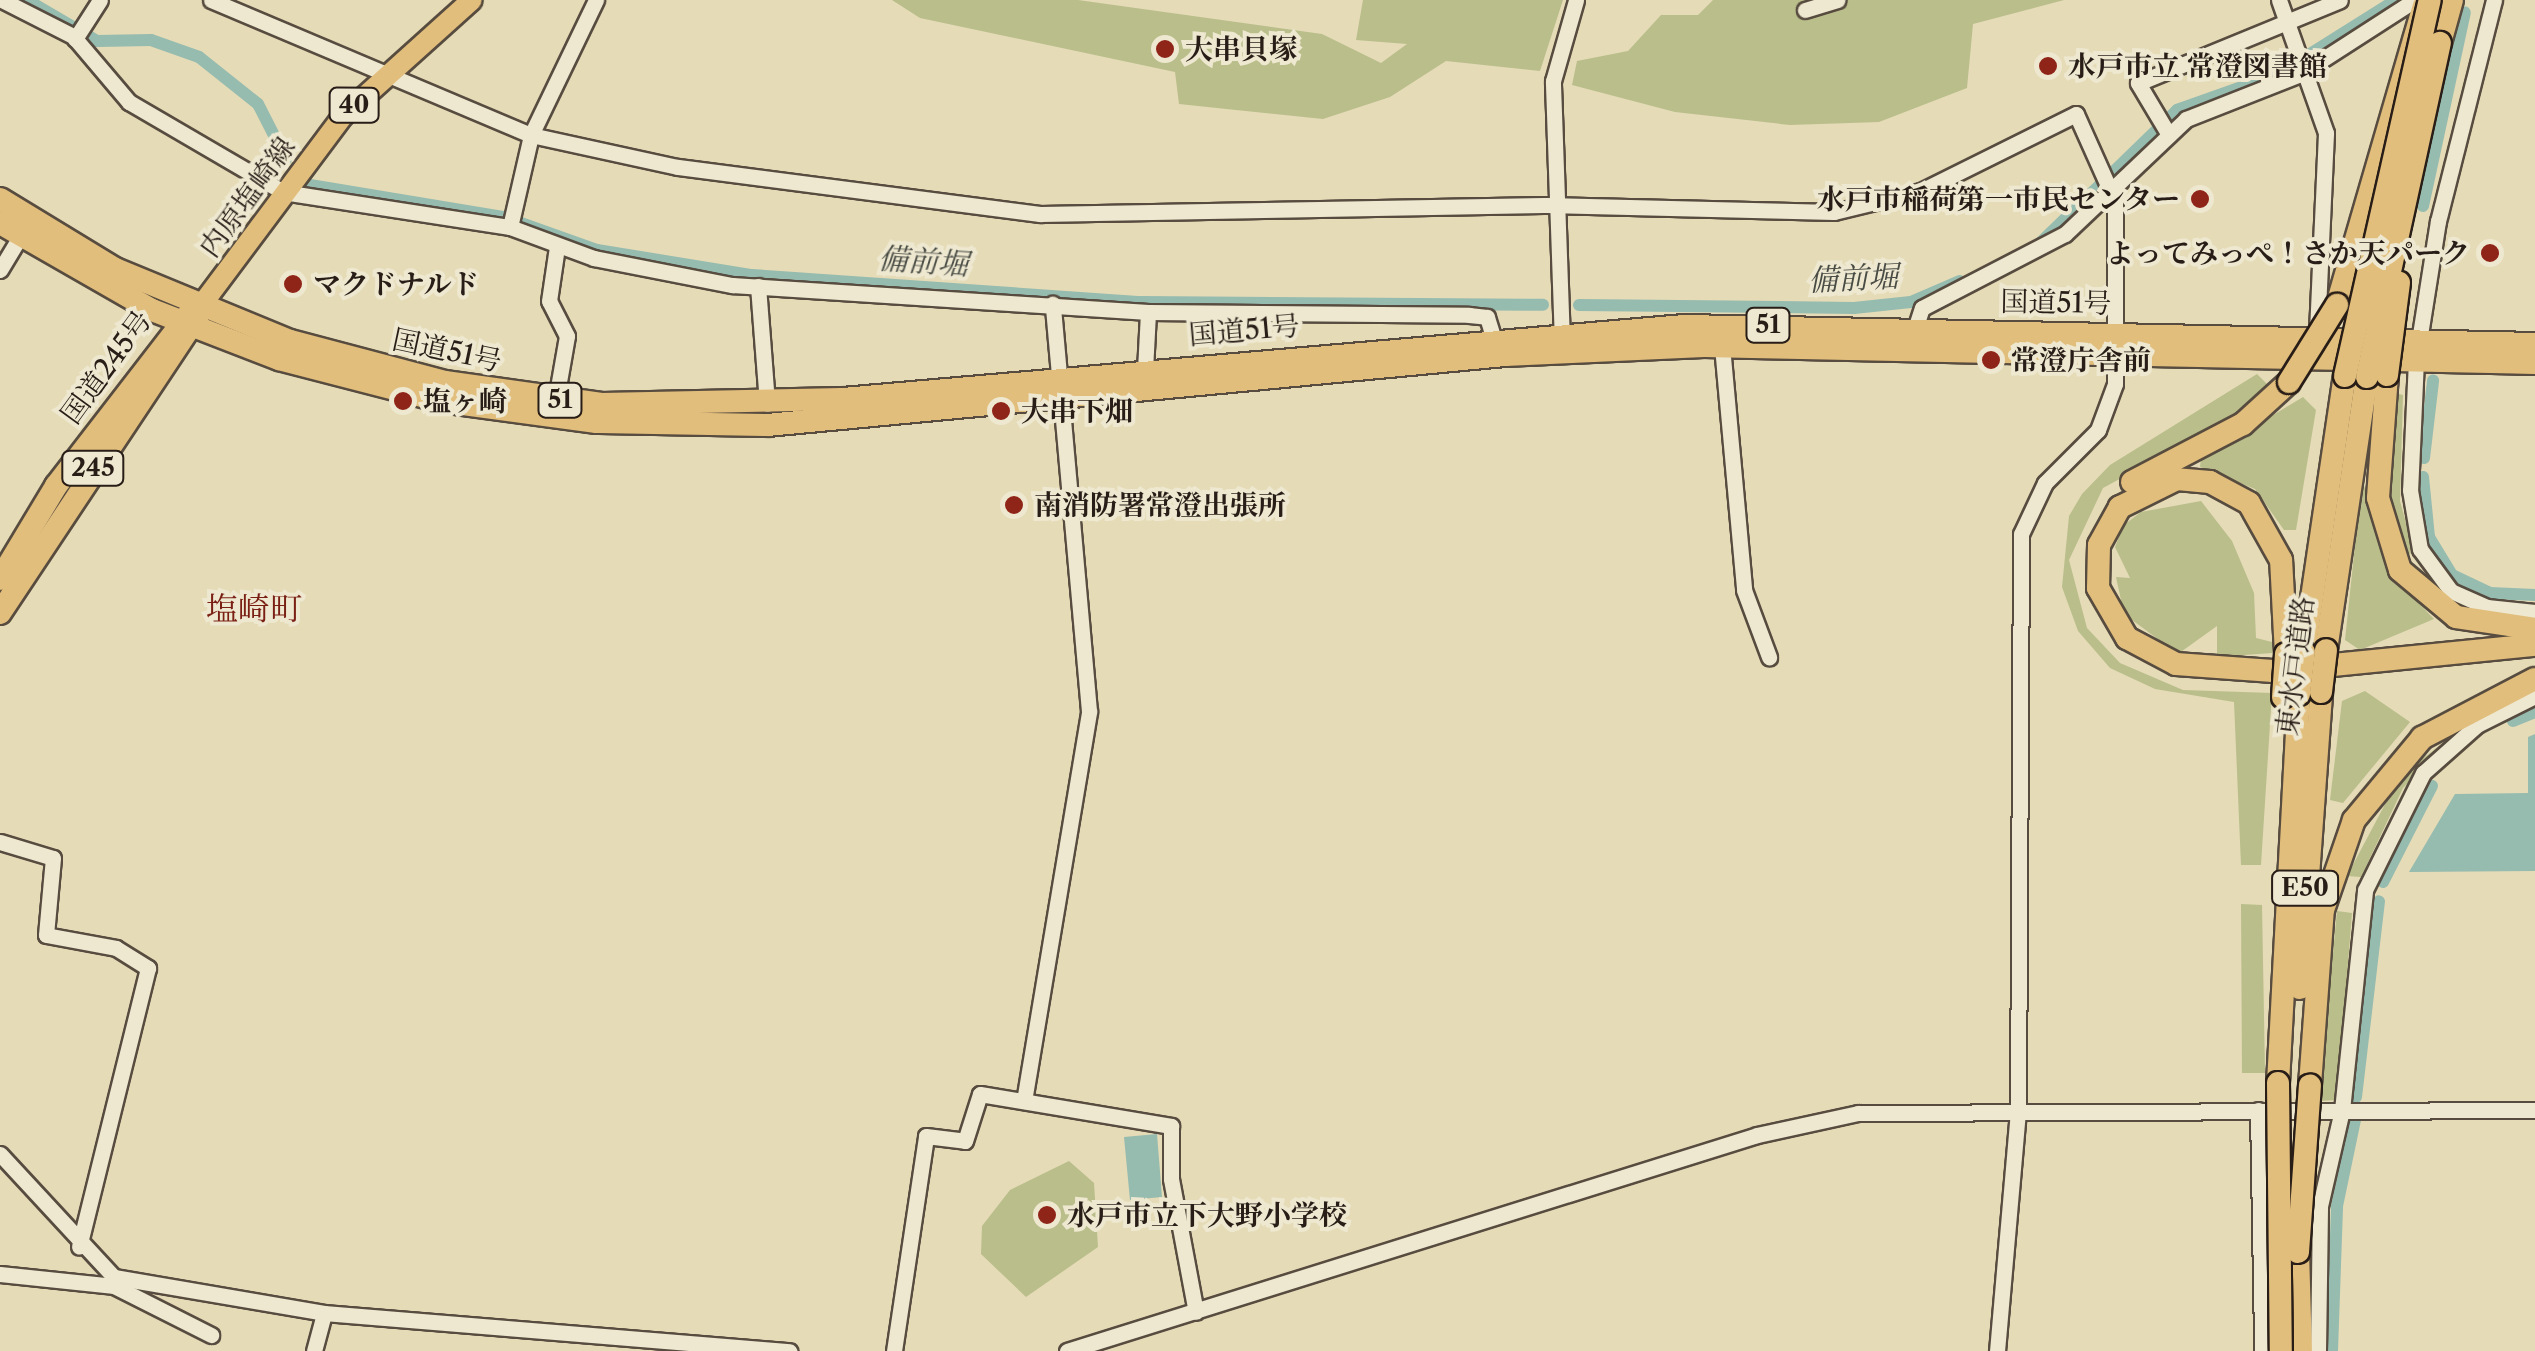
<!DOCTYPE html>
<html>
<head>
<meta charset="utf-8">
<style>
	body { margin:0 }
	#map { position:relative; width:2535px; height:1351px; overflow:hidden; background:#e5dbb7; font-family:"Libre Caslon Text","Noto Serif JP",serif }
	div>[style] { position:absolute }
	[style*='--x'] { left:calc(var(--x)*1px); top:calc(var(--y)*1px); width:calc(var(--w)*1px); rotate:calc(var(--a)*1deg) }
	.green>* { inset:0; background:#b9be8b }
	.water>* { inset:0; background:#96bbaf }
	.canal>* { height:12px; margin:-6px; padding:0 6px; transform-origin:6px; border-radius:6px; background:#96bbaf }
	.roads { filter:drop-shadow(2px 0 #574c3f) drop-shadow(-2px 0 #574c3f) drop-shadow(0 2px #574c3f) drop-shadow(0 -2px #574c3f) }
	.minor>* { height:15px; margin:-7.5px; padding:0 7.5px; transform-origin:7.5px; border-radius:7.5px; background:#eee8d0 }
	.major>* { height:20px; margin:-10px; padding:0 10px; transform-origin:10px; border-radius:10px; background:#e2be7c }
	.highway>* { height:22px; margin:-11px; padding:0 11px; transform-origin:11px; border-radius:11px; background:#e2be7c }
	.bridges { filter:drop-shadow(2px 0 #281d17) drop-shadow(-2px 0 #281d17) drop-shadow(0 2px #281d17) drop-shadow(0 -2px #281d17) }
	.highway-bridge>* { height:22px; margin:-11px; padding:0 11px; transform-origin:11px; border-radius:11px; background:#e2be7c }
	.dots>* { width:28px; height:28px; translate:-50% -50%; box-sizing:border-box; border:5px solid #eee8d0; border-radius:50% }
	span { translate:-50% -50%; white-space:nowrap; text-align:center; line-height:1.15; -webkit-text-stroke:8px #eee8d0; paint-order:stroke }
	.shield-label span { padding:2px 8px; background:#eee8d0; border:2px solid; border-radius:8px; -webkit-text-stroke-width:0 }
	.shield-label { font-size:25px; color:#281d17; font-weight:700 }
	.poi-label { font-size:28px; color:#281d17; font-weight:700 }
	.left { translate:0 -50%; text-align:left }
	.right { translate:-100% -50%; text-align:right }
	.street-label { font-size:28px; color:#281d17 }
	.water-label { font-size:30px; color:#494c45; font-style:italic }
	.quarter-label { font-size:32px; color:#7a1f14 }
</style>
</head>
<body>
<div id="map">
	<div class="green">
		<i style="clip-path:polygon(892px 0,1078px 0,1322px 34px,1381px 63px,1407px 44px,1356px 40px,1363px 0,1563px 0,1540px 71px,1446px 61px,1390px 97px,1323px 119px,1179px 104px,1175px 72px,920px 18px)"></i>
		<i style="clip-path:polygon(1713px 0,2064px 0,1973px 24px,1967px 88px,1879px 122px,1790px 125px,1675px 112px,1572px 85px,1577px 61px,1628px 51px,1661px 15px,1698px 15px)"></i>
		<i style="clip-path:polygon(2257px 374px,2271px 388px,2234px 417px,2103px 488px,2069px 560px,2087px 628px,2120px 663px,2183px 690px,2272px 693px,2261px 865px,2241px 865px,2234px 702px,2155px 689px,2110px 668px,2078px 631px,2062px 587px,2069px 516px,2082px 494px,2110px 465px)"></i>
		<i style="clip-path:polygon(2395px 393px,2403px 395px,2400px 501px,2414px 552px,2404px 556px,2390px 501px)"></i>
		<i style="clip-path:polygon(2303px 397px,2316px 410px,2296px 530px,2284px 530px,2255px 489px,2200px 467px,2201px 459px)"></i>
		<i style="clip-path:polygon(2362px 479px,2391px 575px,2434px 619px,2360px 650px,2345px 640px)"></i>
		<i style="clip-path:polygon(2201px 501px,2232px 541px,2254px 593px,2256px 638px,2272px 642px,2272px 653px,2217px 657px,2217px 626px,2178px 654px,2124px 614px,2116px 577px,2130px 578px,2115px 547px,2124px 525px,2141px 512px)"></i>
		<i style="clip-path:polygon(2365px 691px,2410px 722px,2343px 803px,2330px 800px,2342px 701px)"></i>
		<i style="clip-path:polygon(2465px 726px,2403px 788px,2361px 877px,2347px 876px,2400px 776px)"></i>
		<i style="clip-path:polygon(2241px 904px,2262px 905px,2265px 1073px,2242px 1073px)"></i>
		<i style="clip-path:polygon(2337px 911px,2352px 913px,2337px 1100px,2319px 1101px)"></i>
		<i style="clip-path:polygon(1069px 1161px,1094px 1183px,1098px 1247px,1026px 1297px,981px 1254px,982px 1226px,1010px 1190px)"></i>
	</div>
	<div class="water">
		<i style="clip-path:polygon(2535px 734px,2535px 871px,2409px 872px,2455px 794px,2528px 793px,2528px 737px)"></i>
		<i style="clip-path:polygon(1157px 1134px,1162px 1197px,1130px 1200px,1124px 1137px)"></i>
	</div>
	<div class="canal">
		<i style="--x:27;--y:0;--w:81;--a:30.4"></i>
		<i style="--x:97;--y:41;--w:54;--a:-1.1"></i>
		<i style="--x:151;--y:40;--w:51;--a:19.5"></i>
		<i style="--x:199;--y:57;--w:75;--a:38.5"></i>
		<i style="--x:258;--y:104;--w:62;--a:63"></i>
		<i style="--x:310;--y:185;--w:197;--a:9.4"></i>
		<i style="--x:504;--y:217;--w:99;--a:19.5"></i>
		<i style="--x:597;--y:250;--w:157;--a:9.2"></i>
		<i style="--x:752;--y:275;--w:390;--a:4"></i>
		<i style="--x:1141;--y:302;--w:402;--a:0.4"></i>
		<i style="--x:2423;--y:206;--w:198;--a:-77.8"></i>
		<i style="--x:2041;--y:242;--w:190;--a:-44.1"></i>
		<i style="--x:2177;--y:110;--w:107;--a:-19.6"></i>
		<i style="--x:2278;--y:74;--w:139;--a:-32.1"></i>
		<i style="--x:1579;--y:305;--w:275;--a:0.6"></i>
		<i style="--x:1854;--y:308;--w:57;--a:-6"></i>
		<i style="--x:1911;--y:302;--w:53;--a:-23.2"></i>
		<i style="--x:2424;--y:458;--w:78;--a:-83.3"></i>
		<i style="--x:2423;--y:477;--w:60;--a:84.3"></i>
		<i style="--x:2429;--y:537;--w:44;--a:58.8"></i>
		<i style="--x:2452;--y:575;--w:42;--a:25.3"></i>
		<i style="--x:2490;--y:593;--w:45;--a:2.5"></i>
		<i style="--x:2513;--y:721;--w:24;--a:-22"></i>
		<i style="--x:2383;--y:882;--w:108;--a:-63"></i>
		<i style="--x:2356;--y:1097;--w:197;--a:-83.3"></i>
		<i style="--x:2332;--y:1351;--w:145;--a:-88"></i>
		<i style="--x:2337;--y:1206;--w:88;--a:-78.2"></i>
	</div>
	<div class="roads">
		<div class="minor">
			<i style="--x:2;--y:0;--w:80;--a:26.9"></i>
			<i style="--x:73;--y:36;--w:87;--a:49.7"></i>
			<i style="--x:129;--y:102;--w:178;--a:30.3"></i>
			<i style="--x:283;--y:192;--w:230;--a:8.8"></i>
			<i style="--x:510;--y:227;--w:90;--a:20.3"></i>
			<i style="--x:594;--y:258;--w:141;--a:11.1"></i>
			<i style="--x:732;--y:285;--w:417;--a:3.7"></i>
			<i style="--x:1148;--y:312;--w:321;--a:0.5"></i>
			<i style="--x:1469;--y:315;--w:18;--a:6"></i>
			<i style="--x:1487;--y:317;--w:21;--a:73"></i>
			<i style="--x:211;--y:0;--w:347;--a:22.9"></i>
			<i style="--x:531;--y:135;--w:150;--a:12.3"></i>
			<i style="--x:678;--y:167;--w:365;--a:7.4"></i>
			<i style="--x:1040;--y:214;--w:507;--a:-1.02"></i>
			<i style="--x:1547;--y:205;--w:287;--a:1.4"></i>
			<i style="--x:1834;--y:212;--w:89;--a:-13.6"></i>
			<i style="--x:1921;--y:191;--w:173;--a:-26.4"></i>
			<i style="--x:2076;--y:114;--w:95;--a:65.9"></i>
			<i style="--x:2115;--y:201;--w:183;--a:90"></i>
			<i style="--x:2115;--y:384;--w:49;--a:110.3"></i>
			<i style="--x:2098;--y:430;--w:75;--a:135"></i>
			<i style="--x:2045;--y:483;--w:56;--a:115.2"></i>
			<i style="--x:2021;--y:534;--w:577;--a:90.3"></i>
			<i style="--x:2018;--y:1111;--w:241;--a:95"></i>
			<i style="--x:2279;--y:0;--w:141;--a:70.5"></i>
			<i style="--x:2326;--y:133;--w:199;--a:92.6"></i>
			<i style="--x:2494;--y:0;--w:228;--a:104.2"></i>
			<i style="--x:2438;--y:221;--w:141;--a:99"></i>
			<i style="--x:2416;--y:360;--w:130;--a:92.6"></i>
			<i style="--x:2410;--y:490;--w:60;--a:80.4"></i>
			<i style="--x:2420;--y:549;--w:52;--a:53.6"></i>
			<i style="--x:2451;--y:591;--w:39;--a:24"></i>
			<i style="--x:2487;--y:607;--w:48;--a:5.9"></i>
			<i style="--x:1805;--y:10;--w:34;--a:-17"></i>
			<i style="--x:75;--y:39;--w:46;--a:-57.3"></i>
			<i style="--x:2169;--y:135;--w:61;--a:-120.8"></i>
			<i style="--x:2138;--y:83;--w:218;--a:-22.3"></i>
			<i style="--x:510;--y:227;--w:94;--a:-77.1"></i>
			<i style="--x:531;--y:135;--w:150;--a:-64.3"></i>
			<i style="--x:0;--y:270;--w:39;--a:-59"></i>
			<i style="--x:758;--y:286;--w:118;--a:85.6"></i>
			<i style="--x:1915;--y:329;--w:22;--a:-72"></i>
			<i style="--x:1922;--y:308;--w:161;--a:-27.4"></i>
			<i style="--x:2065;--y:234;--w:167;--a:-43.5"></i>
			<i style="--x:2186;--y:119;--w:123;--a:-21.5"></i>
			<i style="--x:2300;--y:74;--w:137;--a:-32.8"></i>
			<i style="--x:1562;--y:342;--w:261;--a:-92"></i>
			<i style="--x:1553;--y:81;--w:84;--a:-74.1"></i>
			<i style="--x:1722;--y:346;--w:245;--a:84.8"></i>
			<i style="--x:1744;--y:590;--w:72;--a:69.5"></i>
			<i style="--x:1145;--y:370;--w:58;--a:-87"></i>
			<i style="--x:556;--y:399;--w:64;--a:-80.1"></i>
			<i style="--x:567;--y:336;--w:39;--a:-117"></i>
			<i style="--x:549;--y:301;--w:55;--a:-81.6"></i>
			<i style="--x:0;--y:842;--w:55;--a:16.8"></i>
			<i style="--x:53;--y:858;--w:77;--a:95.2"></i>
			<i style="--x:46;--y:935;--w:71;--a:10.5"></i>
			<i style="--x:116;--y:948;--w:38;--a:32"></i>
			<i style="--x:148;--y:968;--w:287;--a:103.9"></i>
			<i style="--x:1024;--y:1101;--w:395;--a:-80.5"></i>
			<i style="--x:1089;--y:711;--w:409;--a:-95.1"></i>
			<i style="--x:2258;--y:1110;--w:241;--a:89"></i>
			<i style="--x:0;--y:1154;--w:168;--a:47.2"></i>
			<i style="--x:114;--y:1277;--w:213;--a:9.7"></i>
			<i style="--x:324;--y:1313;--w:467;--a:4.7"></i>
			<i style="--x:0;--y:1274;--w:115;--a:6"></i>
			<i style="--x:114;--y:1286;--w:109;--a:26.8"></i>
			<i style="--x:314;--y:1351;--w:39;--a:-75"></i>
			<i style="--x:894;--y:1351;--w:217;--a:-81.5"></i>
			<i style="--x:926;--y:1136;--w:39;--a:7"></i>
			<i style="--x:965;--y:1141;--w:49;--a:-72.3"></i>
			<i style="--x:980;--y:1094;--w:194;--a:9.5"></i>
			<i style="--x:1171;--y:1126;--w:53;--a:90"></i>
			<i style="--x:1171;--y:1179;--w:135;--a:79.4"></i>
			<i style="--x:1067;--y:1351;--w:723;--a:-17.38"></i>
			<i style="--x:1757;--y:1135;--w:103;--a:-12.3"></i>
			<i style="--x:1858;--y:1113;--w:677;--a:-0.25"></i>
			<i style="--x:2318;--y:1351;--w:145;--a:-89.2"></i>
			<i style="--x:2320;--y:1206;--w:98;--a:-77.1"></i>
			<i style="--x:2342;--y:1110;--w:221;--a:-84"></i>
			<i style="--x:2365;--y:890;--w:131;--a:-63.6"></i>
			<i style="--x:2423;--y:773;--w:72;--a:-41.6"></i>
			<i style="--x:2477;--y:725;--w:65;--a:-26.6"></i>
		</div>
		<div class="major">
			<i style="--x:200;--y:307;--w:239;--a:-53.2"></i>
			<i style="--x:343;--y:116;--w:173;--a:-42"></i>
		</div>
		<div class="highway">
			<i style="--x:2440;--y:43;--w:45;--a:-74.4"></i>
			<i style="--x:0;--y:199;--w:135;--a:31.3"></i>
			<i style="--x:115;--y:269;--w:189;--a:22.4"></i>
			<i style="--x:290;--y:341;--w:160;--a:14.8"></i>
			<i style="--x:445;--y:382;--w:158;--a:8"></i>
			<i style="--x:601;--y:404;--w:242;--a:-1.2"></i>
			<i style="--x:843;--y:399;--w:845;--a:-4.96"></i>
			<i style="--x:1685;--y:326;--w:850;--a:1.21"></i>
			<i style="--x:0;--y:223;--w:175;--a:29.8"></i>
			<i style="--x:152;--y:310;--w:136;--a:21.1"></i>
			<i style="--x:279;--y:359;--w:167;--a:14.5"></i>
			<i style="--x:441;--y:401;--w:157;--a:7.7"></i>
			<i style="--x:597;--y:422;--w:170;--a:1"></i>
			<i style="--x:767;--y:425;--w:741;--a:-5.42"></i>
			<i style="--x:1505;--y:355;--w:199;--a:-2.6"></i>
			<i style="--x:1704;--y:346;--w:831;--a:1.17"></i>
			<i style="--x:2337;--y:305;--w:311;--a:-73.8"></i>
			<i style="--x:2387;--y:375;--w:123;--a:94.2"></i>
			<i style="--x:2378;--y:498;--w:75;--a:73"></i>
			<i style="--x:2400;--y:570;--w:73;--a:40"></i>
			<i style="--x:2456;--y:617;--w:80;--a:8.6"></i>
			<i style="--x:2132;--y:482;--w:125;--a:-27.6"></i>
			<i style="--x:2243;--y:424;--w:62;--a:-42.4"></i>
			<i style="--x:0;--y:579;--w:109;--a:-58.9"></i>
			<i style="--x:56;--y:486;--w:217;--a:-52.3"></i>
			<i style="--x:0;--y:613;--w:358;--a:-56.4"></i>
			<i style="--x:2326;--y:650;--w:276;--a:-81.5"></i>
			<i style="--x:2304;--y:652;--w:279;--a:-81.6"></i>
			<i style="--x:2286;--y:654;--w:94;--a:-93"></i>
			<i style="--x:2281;--y:560;--w:65;--a:-119.3"></i>
			<i style="--x:2249;--y:503;--w:44;--a:-151.7"></i>
			<i style="--x:2210;--y:482;--w:33;--a:-175"></i>
			<i style="--x:2177;--y:479;--w:64;--a:153.8"></i>
			<i style="--x:2120;--y:507;--w:43;--a:118.9"></i>
			<i style="--x:2099;--y:545;--w:43;--a:91.3"></i>
			<i style="--x:2098;--y:588;--w:58;--a:59.9"></i>
			<i style="--x:2127;--y:638;--w:55;--a:28"></i>
			<i style="--x:2176;--y:664;--w:97;--a:4.1"></i>
			<i style="--x:2273;--y:671;--w:263;--a:-5.7"></i>
			<i style="--x:2300;--y:988;--w:297;--a:-85.9"></i>
			<i style="--x:2278;--y:1083;--w:390;--a:-86.9"></i>
			<i style="--x:2310;--y:1085;--w:175;--a:-85.8"></i>
			<i style="--x:2323;--y:910;--w:95;--a:-71"></i>
			<i style="--x:2354;--y:820;--w:107;--a:-50.3"></i>
			<i style="--x:2422;--y:738;--w:127;--a:-27.6"></i>
			<i style="--x:2298;--y:1252;--w:99;--a:88.3"></i>
		</div>
	</div>
	<div class="bridges">
		<div class="highway-bridge">
			<i style="--x:2387;--y:375;--w:93;--a:-82.6"></i>
			<i style="--x:2345;--y:376;--w:385;--a:-77.3"></i>
			<i style="--x:2367;--y:377;--w:342;--a:-77.7"></i>
			<i style="--x:2289;--y:382;--w:91;--a:-58.1"></i>
			<i style="--x:2321;--y:692;--w:42;--a:-83.2"></i>
			<i style="--x:2299;--y:694;--w:42;--a:-83.2"></i>
			<i style="--x:2283;--y:697;--w:43;--a:-86"></i>
			<i style="--x:2278;--y:1083;--w:268;--a:89.4"></i>
			<i style="--x:2298;--y:1252;--w:167;--a:-85.9"></i>
		</div>
	</div>
	<div class="dots">
		<i style="left:1165px;top:49px;background:#8f2418"></i>
		<i style="left:2048px;top:66px;background:#8f2418"></i>
		<i style="left:2200px;top:199px;background:#8f2418"></i>
		<i style="left:2490px;top:253px;background:#8f2418"></i>
		<i style="left:293px;top:284px;background:#8f2418"></i>
		<i style="left:1991px;top:360px;background:#8f2418"></i>
		<i style="left:403px;top:401px;background:#8f2418"></i>
		<i style="left:1001px;top:411px;background:#8f2418"></i>
		<i style="left:1014px;top:505px;background:#8f2418"></i>
		<i style="left:1047px;top:1215px;background:#8f2418"></i>
	</div>
	<div class="shield-label">
		<span style="left:354px;top:105px">40</span>
		<span style="left:1768px;top:325px">51</span>
		<span style="left:560px;top:400px">51</span>
		<span style="left:93px;top:468px">245</span>
		<span style="left:2305px;top:888px">E50</span>
	</div>
	<div class="poi-label">
		<span class="left" style="left:1185px;top:49px">大串貝塚</span>
		<span class="left" style="left:2068px;top:66px">水戸市立 常澄図書館</span>
		<span class="right" style="left:2180px;top:199px">水戸市稲荷第一市民センター</span>
		<span class="right" style="left:2470px;top:253px">よってみっぺ！さか天パーク</span>
		<span class="left" style="left:313px;top:284px">マクドナルド</span>
		<span class="left" style="left:2011px;top:360px">常澄庁舎前</span>
		<span class="left" style="left:423px;top:401px">塩ヶ崎</span>
		<span class="left" style="left:1021px;top:411px">大串下畑</span>
		<span class="left" style="left:1034px;top:505px">南消防署常澄出張所</span>
		<span class="left" style="left:1067px;top:1215px">水戸市立下大野小学校</span>
	</div>
	<div class="street-label">
		<span style="left:247px;top:197px;rotate:-54deg">内原塩崎線</span>
		<span style="left:2056px;top:302px;rotate:1deg">国道51号</span>
		<span style="left:1244px;top:330px;rotate:-5deg">国道51号</span>
		<span style="left:447px;top:350px;rotate:12deg">国道51号</span>
		<span style="left:106px;top:367px;rotate:-54deg">国道245号</span>
		<span style="left:2295px;top:666px;rotate:-83deg">東水戸道路</span>
	</div>
	<div class="water-label">
		<span style="left:923px;top:262px;rotate:4deg">備前堀</span>
		<span style="left:1853px;top:279px;rotate:-3deg">備前堀</span>
	</div>
	<div class="quarter-label">
		<span style="left:254px;top:609px">塩崎町</span>
	</div>
</div>
</body>
</html>
